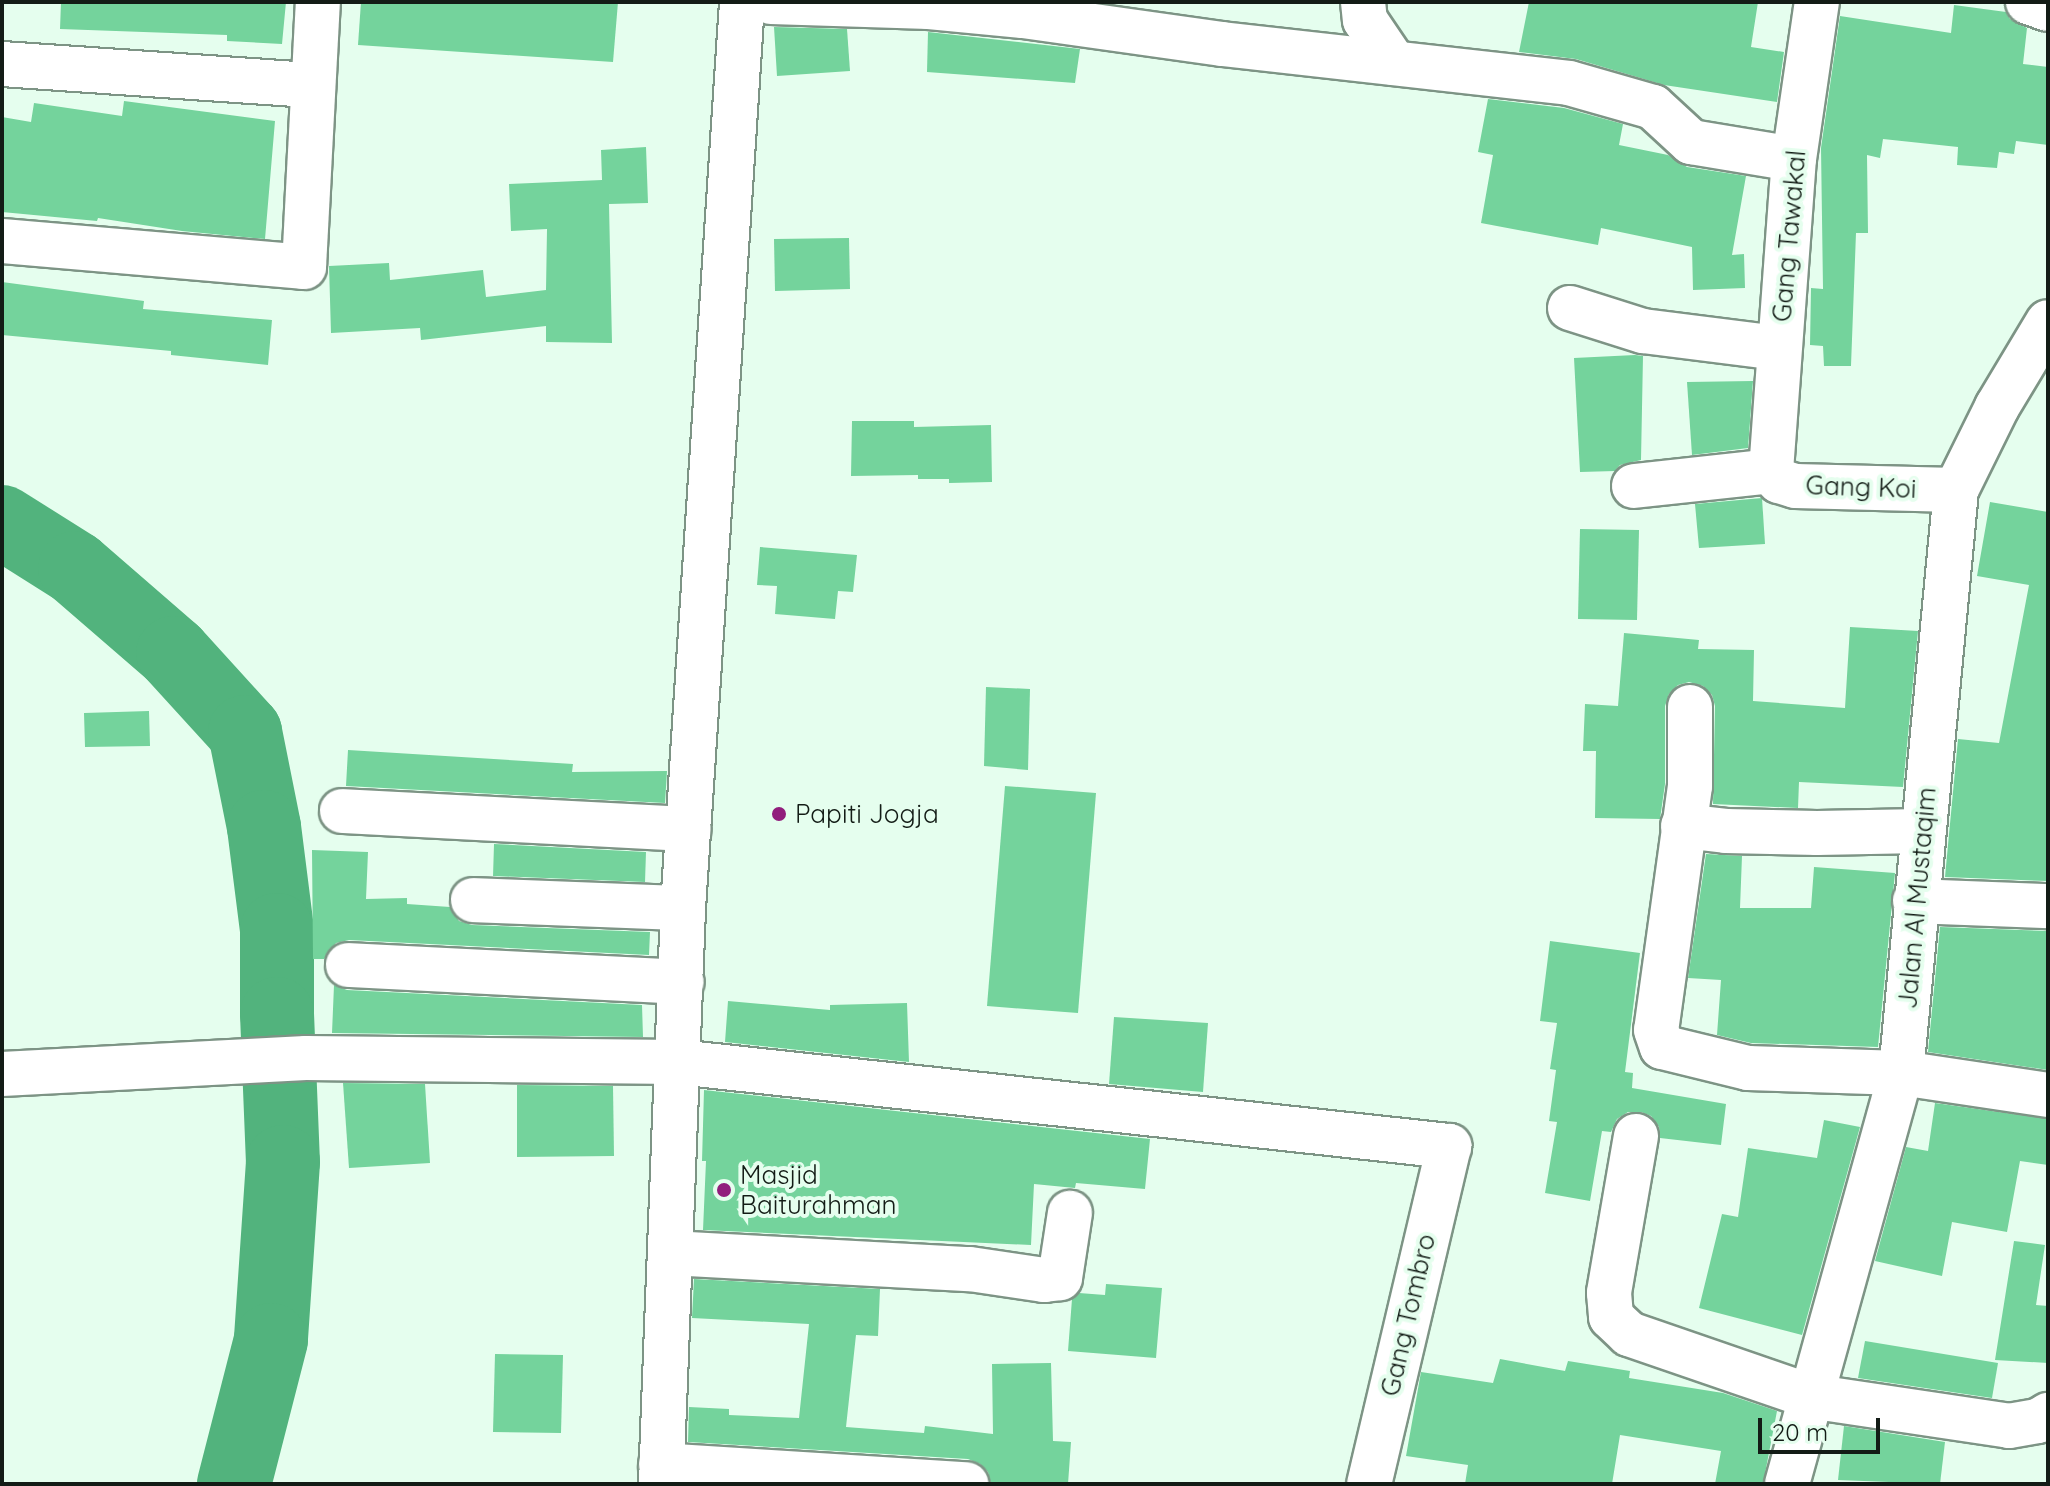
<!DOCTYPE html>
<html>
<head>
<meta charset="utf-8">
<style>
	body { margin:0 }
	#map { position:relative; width:2050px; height:1486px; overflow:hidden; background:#e5feee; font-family:Quicksand,sans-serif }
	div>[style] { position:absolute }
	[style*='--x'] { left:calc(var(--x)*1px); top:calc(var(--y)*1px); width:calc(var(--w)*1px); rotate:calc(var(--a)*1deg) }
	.river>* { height:74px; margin:-37px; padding:0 37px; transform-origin:37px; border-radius:37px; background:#52b37d }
	.building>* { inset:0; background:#74d39c }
	.roads { filter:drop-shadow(2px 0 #7d9485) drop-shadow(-2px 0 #7d9485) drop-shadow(0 2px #7d9485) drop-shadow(0 -2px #7d9485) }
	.minor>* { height:44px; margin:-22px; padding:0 22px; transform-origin:22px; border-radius:22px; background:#fff }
	.dots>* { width:22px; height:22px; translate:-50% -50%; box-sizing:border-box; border:4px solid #e5feee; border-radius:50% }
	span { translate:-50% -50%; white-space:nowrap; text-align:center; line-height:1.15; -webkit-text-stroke:8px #e5feee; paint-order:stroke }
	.street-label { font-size:26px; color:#131c16 }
	.poi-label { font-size:26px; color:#131c16 }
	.left { translate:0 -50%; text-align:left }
	.frame { position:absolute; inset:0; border:4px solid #131c16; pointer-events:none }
	.scale { position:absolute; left:1758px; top:1418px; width:122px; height:36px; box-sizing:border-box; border:4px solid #131c16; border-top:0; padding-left:10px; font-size:24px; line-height:28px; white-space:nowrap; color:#131c16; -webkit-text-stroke:6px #e5feee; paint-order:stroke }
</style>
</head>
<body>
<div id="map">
	<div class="river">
		<i style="--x:2;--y:522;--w:86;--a:32.2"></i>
		<i style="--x:75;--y:568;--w:130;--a:40.9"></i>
		<i style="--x:173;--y:653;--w:107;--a:47.7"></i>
		<i style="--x:245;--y:732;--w:97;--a:78.7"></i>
		<i style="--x:264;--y:827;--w:104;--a:82.8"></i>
		<i style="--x:277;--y:930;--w:84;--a:90"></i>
		<i style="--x:277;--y:1014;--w:148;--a:87.7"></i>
		<i style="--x:283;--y:1162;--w:178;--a:93.9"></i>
		<i style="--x:271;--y:1340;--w:149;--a:104.4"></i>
	</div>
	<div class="building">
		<i style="clip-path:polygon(61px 2px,286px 2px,282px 44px,227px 41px,227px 35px,60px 29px)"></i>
		<i style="clip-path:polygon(361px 2px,618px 2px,613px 62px,358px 45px)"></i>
		<i style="clip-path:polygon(1529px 2px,1758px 2px,1751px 47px,1784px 52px,1777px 102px,1664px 85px,1576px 59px,1519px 52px)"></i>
		<i style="clip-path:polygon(1954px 5px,2006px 12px,2010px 19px,2027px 28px,2023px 64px,2048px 67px,2048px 145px,2016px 141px,2014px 154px,1999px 152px,1997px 168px,1957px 165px,1958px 147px,1883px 139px,1880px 158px,1867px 155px,1868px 233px,1856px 233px,1851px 366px,1824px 366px,1823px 346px,1810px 345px,1811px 288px,1823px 289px,1821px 148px,1840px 16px,1951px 33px)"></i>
		<i style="clip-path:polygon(774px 27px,847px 29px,850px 71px,777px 76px)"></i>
		<i style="clip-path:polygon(928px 32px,1080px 49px,1075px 83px,927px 72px)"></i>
		<i style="clip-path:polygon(1488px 99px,1564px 108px,1623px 124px,1619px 145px,1668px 155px,1687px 167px,1746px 176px,1732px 255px,1744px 254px,1745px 288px,1693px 290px,1692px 247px,1601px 228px,1598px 245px,1481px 223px,1493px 155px,1478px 152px)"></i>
		<i style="clip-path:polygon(124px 101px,275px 121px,265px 239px,182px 231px,98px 218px,97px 221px,2px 212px,2px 117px,31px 122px,34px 103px,122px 116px)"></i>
		<i style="clip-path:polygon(646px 147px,648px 203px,609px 204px,612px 343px,546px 342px,546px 326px,421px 340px,420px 328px,331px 333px,329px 266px,389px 263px,390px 280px,483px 270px,486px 297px,546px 290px,547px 229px,511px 231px,509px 184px,602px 180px,601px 150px)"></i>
		<i style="clip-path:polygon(849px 238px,850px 289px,775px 291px,774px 239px)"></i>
		<i style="clip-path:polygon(2px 282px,144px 301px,143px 309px,272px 320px,268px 365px,171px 355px,171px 351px,2px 335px)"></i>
		<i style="clip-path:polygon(1635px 355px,1643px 356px,1641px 460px,1620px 465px,1615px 471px,1580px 472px,1574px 358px)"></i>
		<i style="clip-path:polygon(1753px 381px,1748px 448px,1692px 455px,1687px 382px)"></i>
		<i style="clip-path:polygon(852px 421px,914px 421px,914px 427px,991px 425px,992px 482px,949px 483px,949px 479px,918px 479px,918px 475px,851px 476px)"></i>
		<i style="clip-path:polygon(1762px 498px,1765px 544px,1699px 548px,1695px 504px)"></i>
		<i style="clip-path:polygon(1990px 502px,2048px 512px,2048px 881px,1945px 877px,1958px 739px,1999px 743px,2029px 585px,1977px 576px)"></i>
		<i style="clip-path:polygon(1580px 529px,1639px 530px,1637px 620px,1578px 619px)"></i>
		<i style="clip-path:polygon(760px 547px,857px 555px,853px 592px,838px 591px,835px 619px,775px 614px,777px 586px,757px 585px)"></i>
		<i style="clip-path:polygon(1850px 627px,1918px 631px,1903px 787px,1799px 782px,1798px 808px,1713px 804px,1715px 706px,1712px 695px,1703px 686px,1689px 682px,1678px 685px,1669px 694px,1665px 706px,1665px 784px,1660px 819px,1595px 818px,1596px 751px,1583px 751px,1585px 704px,1618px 706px,1624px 633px,1699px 640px,1698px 649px,1754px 650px,1753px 701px,1845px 708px)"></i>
		<i style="clip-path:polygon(986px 687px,1030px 689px,1028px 770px,984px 766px)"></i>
		<i style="clip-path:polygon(149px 711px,150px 746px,85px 747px,84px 713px)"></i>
		<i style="clip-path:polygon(348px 750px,573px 764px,572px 772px,667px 771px,665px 803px,346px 786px)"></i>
		<i style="clip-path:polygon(1005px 786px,1096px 793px,1078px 1013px,987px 1006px)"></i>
		<i style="clip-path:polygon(494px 844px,646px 852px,645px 882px,493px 876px)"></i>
		<i style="clip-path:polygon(312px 850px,368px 852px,366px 899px,407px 898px,407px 904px,450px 907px,459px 921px,472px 925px,650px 932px,649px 955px,349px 940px,336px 943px,324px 959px,313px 959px)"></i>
		<i style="clip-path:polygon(1706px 854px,1742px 856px,1740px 908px,1811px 908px,1814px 867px,1895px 873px,1878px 1047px,1751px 1043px,1717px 1035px,1721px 980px,1688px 978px)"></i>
		<i style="clip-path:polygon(1940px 927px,2048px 931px,2048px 1070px,1928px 1052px)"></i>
		<i style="clip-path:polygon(1550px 941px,1640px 953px,1625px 1072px,1633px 1073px,1632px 1088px,1726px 1104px,1721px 1145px,1660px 1138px,1659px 1127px,1651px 1116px,1641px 1112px,1628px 1112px,1617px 1119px,1611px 1132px,1602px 1131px,1590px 1201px,1545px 1193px,1557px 1122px,1549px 1121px,1556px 1070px,1550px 1069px,1557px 1023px,1540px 1021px)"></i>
		<i style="clip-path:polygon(334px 985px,347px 990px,642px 1005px,643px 1037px,332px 1033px)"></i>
		<i style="clip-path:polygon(728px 1001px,830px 1010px,830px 1005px,907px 1003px,909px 1062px,725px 1042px)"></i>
		<i style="clip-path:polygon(1114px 1017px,1208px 1023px,1203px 1092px,1109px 1084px)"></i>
		<i style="clip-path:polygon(343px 1083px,425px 1084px,430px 1163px,349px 1168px)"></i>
		<i style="clip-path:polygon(517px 1085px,613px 1086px,614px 1156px,517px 1157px)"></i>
		<i style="clip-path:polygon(704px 1090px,1150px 1139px,1145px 1189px,1076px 1183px,1075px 1188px,1034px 1184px,1031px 1245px,703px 1230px,706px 1161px,702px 1161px)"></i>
		<i style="clip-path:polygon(1935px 1103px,2048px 1119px,2048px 1165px,2020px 1161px,2007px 1232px,1952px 1222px,1942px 1276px,1875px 1261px,1906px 1147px,1928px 1151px)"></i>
		<i style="clip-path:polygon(1824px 1120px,1860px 1127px,1802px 1335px,1699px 1308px,1722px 1214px,1738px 1217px,1748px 1148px,1817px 1158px)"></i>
		<i style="clip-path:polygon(2014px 1241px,2045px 1245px,2036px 1305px,2048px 1306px,2048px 1363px,1995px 1360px)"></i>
		<i style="clip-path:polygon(694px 1279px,880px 1289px,878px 1336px,856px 1335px,846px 1427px,924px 1433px,925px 1426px,993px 1434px,992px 1364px,1051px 1363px,1053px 1441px,1071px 1442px,1068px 1484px,991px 1484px,988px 1472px,980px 1464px,968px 1459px,688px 1442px,689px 1407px,729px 1409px,729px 1415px,799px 1418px,809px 1324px,692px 1318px)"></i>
		<i style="clip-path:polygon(1106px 1284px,1162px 1288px,1156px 1358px,1068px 1351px,1072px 1299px,1079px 1293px,1105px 1295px)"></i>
		<i style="clip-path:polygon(1865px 1341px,1998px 1363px,1992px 1398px,1858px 1378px)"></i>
		<i style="clip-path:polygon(495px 1354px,563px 1355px,561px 1433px,493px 1432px)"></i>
		<i style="clip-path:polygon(1500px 1359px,1565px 1371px,1568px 1361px,1630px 1371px,1629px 1378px,1723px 1393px,1777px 1411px,1763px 1484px,1715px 1484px,1721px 1451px,1620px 1435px,1612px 1484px,1465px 1484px,1468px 1465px,1406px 1456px,1421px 1372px,1493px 1383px)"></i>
		<i style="clip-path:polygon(1844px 1426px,1945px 1442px,1940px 1484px,1838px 1480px)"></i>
	</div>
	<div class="roads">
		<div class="minor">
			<i style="--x:771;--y:2;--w:158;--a:1.8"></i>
			<i style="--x:929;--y:7;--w:94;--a:5.5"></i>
			<i style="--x:1023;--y:16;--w:201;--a:8"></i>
			<i style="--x:1222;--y:44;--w:349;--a:6.4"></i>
			<i style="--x:1569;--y:83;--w:87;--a:15.9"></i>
			<i style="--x:1653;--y:107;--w:52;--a:42.6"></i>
			<i style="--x:1691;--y:142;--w:104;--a:9.4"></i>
			<i style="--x:1363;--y:2;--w:18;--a:84"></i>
			<i style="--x:1365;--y:20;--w:52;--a:56"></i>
			<i style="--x:2028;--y:2;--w:21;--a:19"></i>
			<i style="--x:2;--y:64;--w:311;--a:3.9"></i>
			<i style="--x:2;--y:241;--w:303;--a:4.9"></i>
			<i style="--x:304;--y:267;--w:265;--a:-87"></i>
			<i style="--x:1570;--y:308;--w:77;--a:17.5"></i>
			<i style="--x:1643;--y:331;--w:136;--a:7.2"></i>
			<i style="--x:1771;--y:471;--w:313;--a:-85.8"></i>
			<i style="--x:1794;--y:159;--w:159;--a:-81.7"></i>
			<i style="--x:1771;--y:471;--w:13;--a:51"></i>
			<i style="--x:1779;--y:481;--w:17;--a:17"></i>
			<i style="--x:1795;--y:486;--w:161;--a:1.4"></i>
			<i style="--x:1634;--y:486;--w:138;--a:-6.2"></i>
			<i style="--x:1690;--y:707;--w:79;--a:90"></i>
			<i style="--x:1690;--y:786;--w:246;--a:97.9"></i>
			<i style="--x:1656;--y:1030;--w:18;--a:71"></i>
			<i style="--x:1662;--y:1047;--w:89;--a:13.7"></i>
			<i style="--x:1748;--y:1068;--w:153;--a:1.9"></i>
			<i style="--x:1901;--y:1073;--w:149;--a:8.5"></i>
			<i style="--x:342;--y:811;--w:347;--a:3"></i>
			<i style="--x:1683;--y:826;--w:43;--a:6.6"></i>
			<i style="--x:1726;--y:831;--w:91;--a:1.3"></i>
			<i style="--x:1817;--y:833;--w:105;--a:-1.1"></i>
			<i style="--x:473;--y:900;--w:210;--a:2.2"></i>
			<i style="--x:1915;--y:901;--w:133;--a:2.2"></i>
			<i style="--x:348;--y:965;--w:334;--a:2.9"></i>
			<i style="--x:2;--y:1074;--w:304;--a:-3"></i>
			<i style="--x:306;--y:1058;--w:372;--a:0.6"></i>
			<i style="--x:678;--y:1062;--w:776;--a:6.22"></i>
			<i style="--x:1449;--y:1146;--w:347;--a:103.3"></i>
			<i style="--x:1636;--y:1136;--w:159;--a:99.8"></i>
			<i style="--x:1609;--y:1293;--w:24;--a:85"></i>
			<i style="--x:1611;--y:1317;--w:25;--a:43"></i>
			<i style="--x:1629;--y:1334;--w:190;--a:19"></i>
			<i style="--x:1809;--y:1396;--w:202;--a:8.5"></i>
			<i style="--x:2009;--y:1426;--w:29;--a:-10"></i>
			<i style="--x:2038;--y:1421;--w:12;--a:-31"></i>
			<i style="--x:670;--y:1253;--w:300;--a:3.1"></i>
			<i style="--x:970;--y:1269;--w:75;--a:8.5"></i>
			<i style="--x:1044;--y:1280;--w:16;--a:-7"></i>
			<i style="--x:1060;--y:1278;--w:66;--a:-81.3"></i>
			<i style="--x:661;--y:1465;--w:306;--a:3.6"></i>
			<i style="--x:661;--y:1484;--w:576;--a:-87.81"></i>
			<i style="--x:683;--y:908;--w:908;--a:-86.27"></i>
			<i style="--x:1787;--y:1484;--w:427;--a:-74.5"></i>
			<i style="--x:1901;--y:1073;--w:586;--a:-84.61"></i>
			<i style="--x:1956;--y:490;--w:93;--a:-63.7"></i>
			<i style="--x:1997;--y:407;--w:99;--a:-59"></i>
		</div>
	</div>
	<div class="dots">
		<i style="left:779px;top:814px;background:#911d7c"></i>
		<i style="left:724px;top:1190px;background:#911d7c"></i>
	</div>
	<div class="street-label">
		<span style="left:1789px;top:236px;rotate:-85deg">Gang Tawakal</span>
		<span style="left:1861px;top:487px;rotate:2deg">Gang Koi</span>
		<span style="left:1917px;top:898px;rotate:-85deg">Jalan Al Mustaqim</span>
		<span style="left:1408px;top:1315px;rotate:-77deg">Gang Tombro</span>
	</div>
	<div class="poi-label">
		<span class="left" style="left:795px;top:814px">Papiti Jogja</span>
		<span class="left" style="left:740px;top:1190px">Masjid<br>Baiturahman</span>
	</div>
	<div class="frame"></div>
	<div class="scale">20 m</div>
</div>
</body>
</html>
